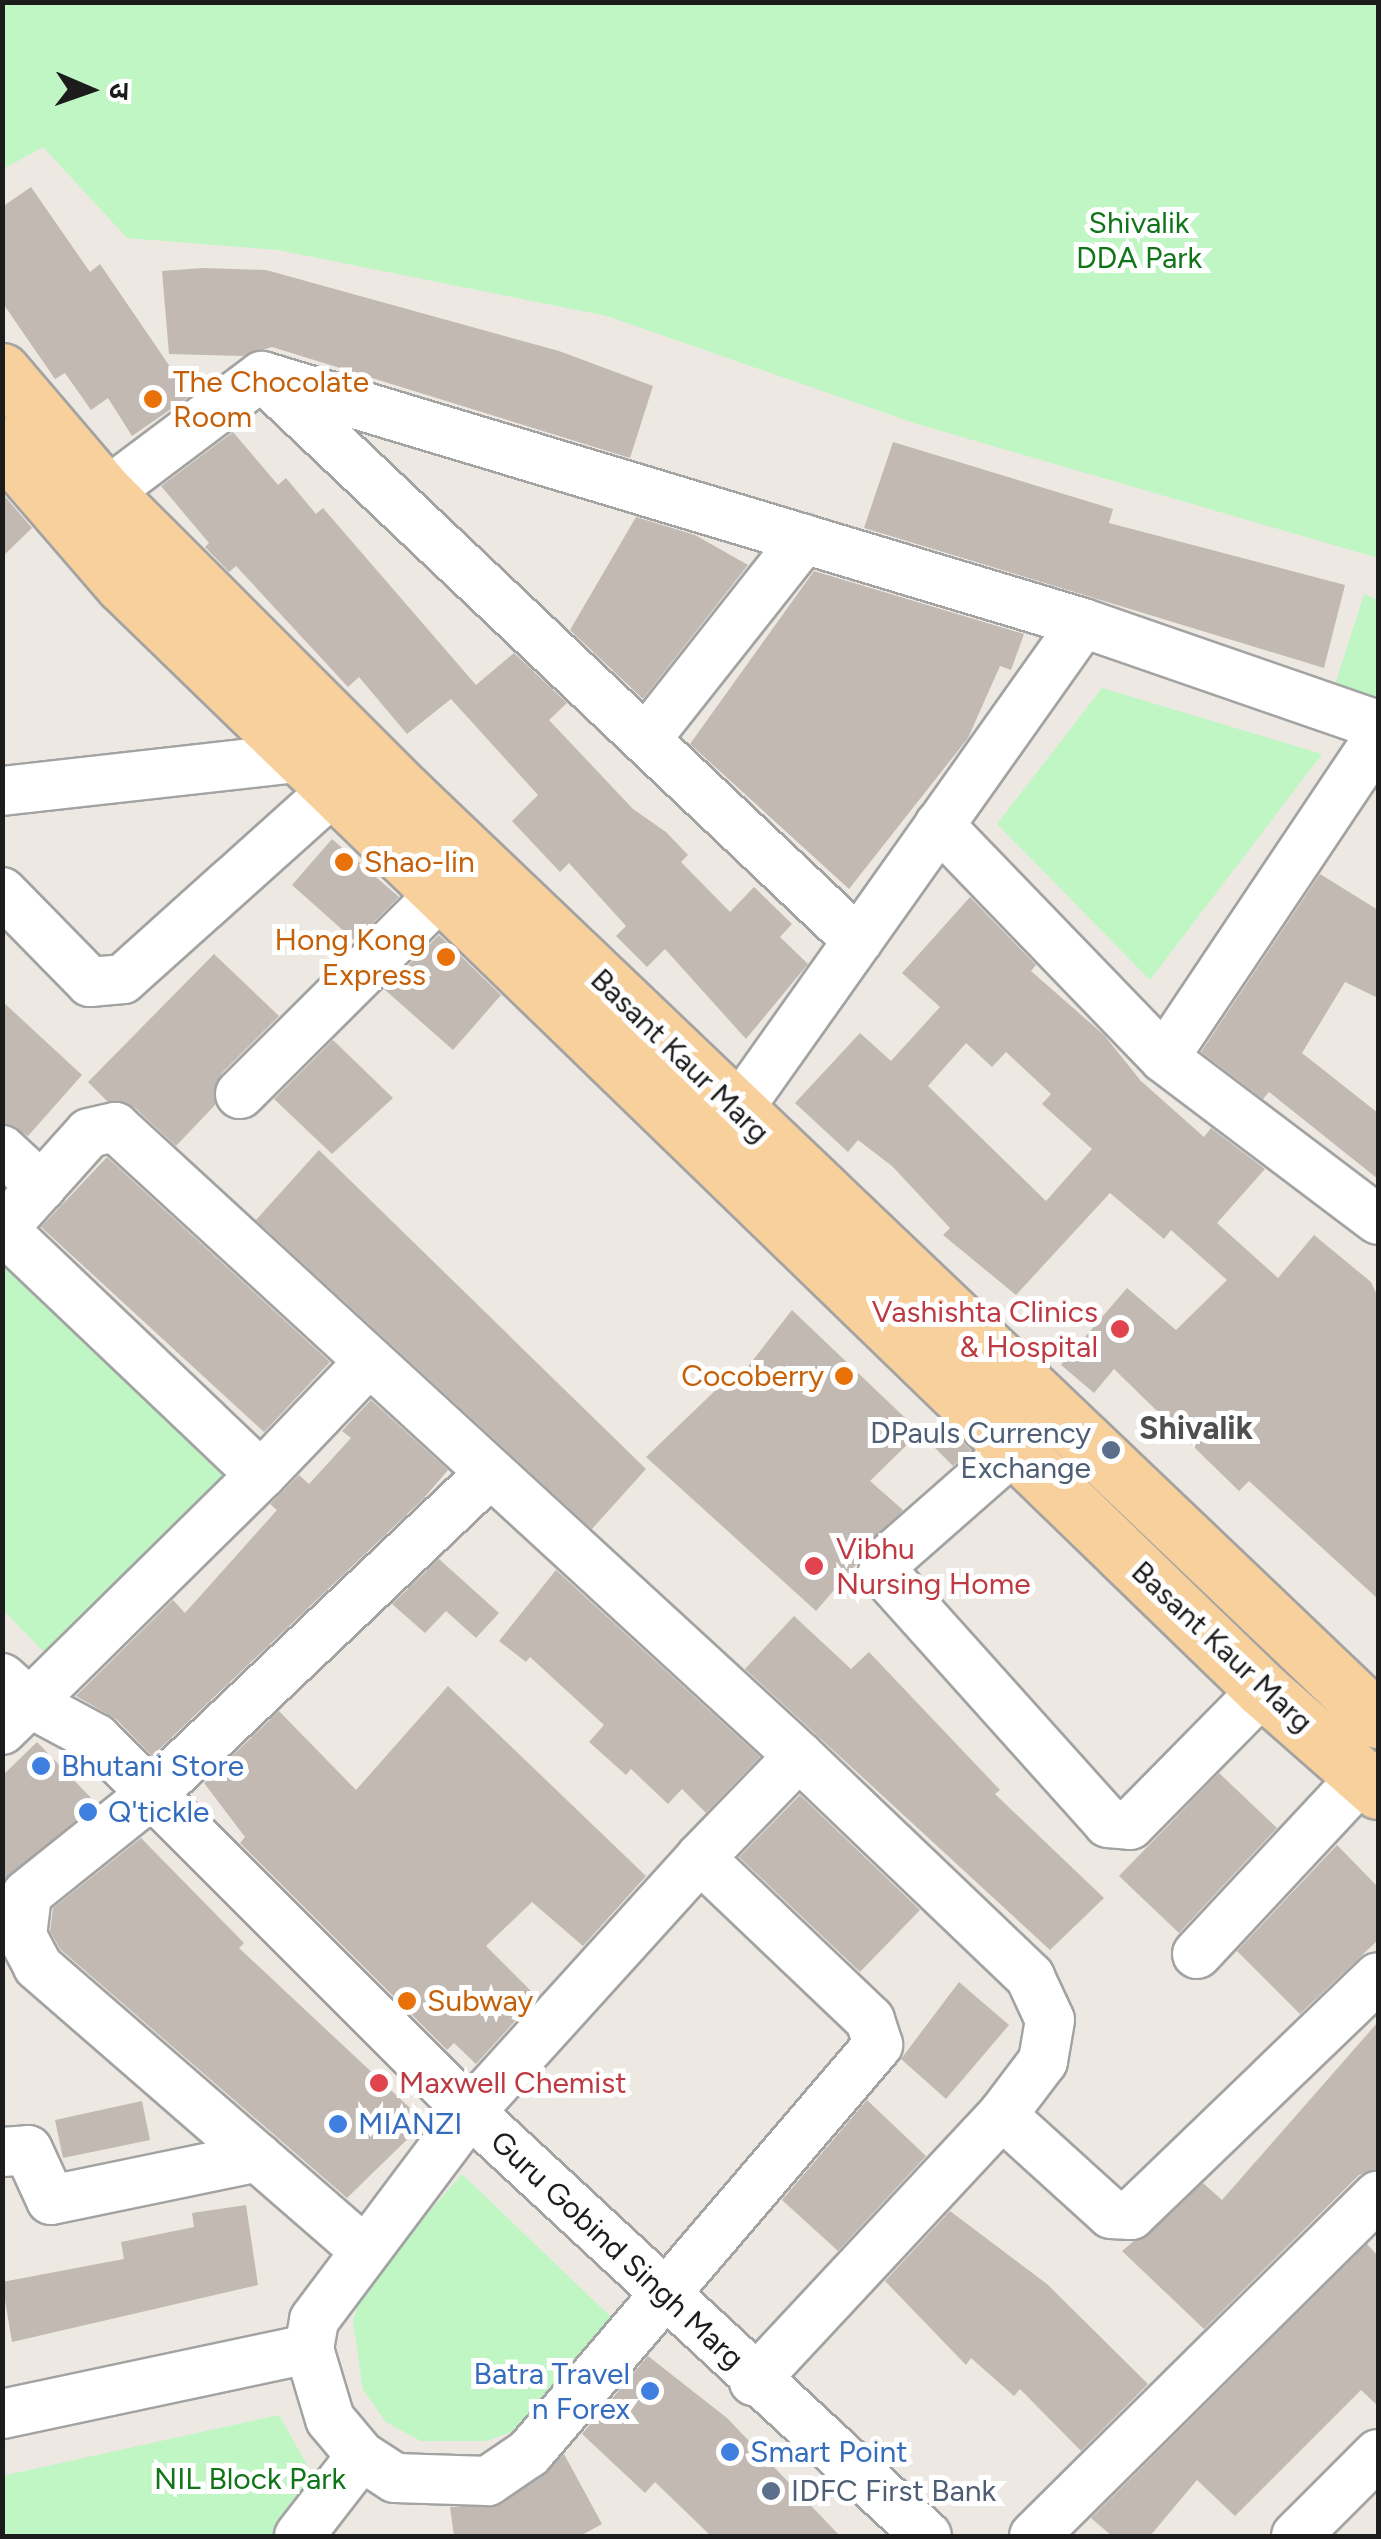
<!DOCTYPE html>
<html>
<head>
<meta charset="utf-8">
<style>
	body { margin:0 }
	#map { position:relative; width:1381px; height:2539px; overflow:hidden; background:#ede9e2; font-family:Figtree,"Noto Sans Devanagari",sans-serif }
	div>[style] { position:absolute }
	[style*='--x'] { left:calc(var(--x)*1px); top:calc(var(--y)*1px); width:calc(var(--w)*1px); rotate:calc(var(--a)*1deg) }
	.park>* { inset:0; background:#bff6c4 }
	.building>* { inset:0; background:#c1b9b2 }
	.roads { filter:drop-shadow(2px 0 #a3a3a3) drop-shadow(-2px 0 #a3a3a3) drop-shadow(0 2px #a3a3a3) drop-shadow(0 -2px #a3a3a3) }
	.minor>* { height:48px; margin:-24px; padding:0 24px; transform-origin:24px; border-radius:24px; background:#fff }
	.major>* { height:55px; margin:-27.5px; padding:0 27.5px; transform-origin:27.5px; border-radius:27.5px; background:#f8d09c }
	.dots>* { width:28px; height:28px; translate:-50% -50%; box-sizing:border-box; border:5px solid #fff; border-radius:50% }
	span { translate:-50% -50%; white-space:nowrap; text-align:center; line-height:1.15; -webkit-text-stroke:10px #fff; paint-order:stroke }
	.park-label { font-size:30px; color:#107418 }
	.food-label { font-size:30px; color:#c56008 }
	.left { translate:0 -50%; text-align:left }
	.right { translate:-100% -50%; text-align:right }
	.street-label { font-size:30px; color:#1c1c1c }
	.health-label { font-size:30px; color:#be3a42 }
	.service-label { font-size:30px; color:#4e5e75 }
	.shop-label { font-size:30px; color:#366cbe }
	.neighbourhood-label { font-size:32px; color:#4f4f4f; font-weight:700 }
	.frame { position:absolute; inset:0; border:5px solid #1c1c1c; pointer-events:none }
	.north { position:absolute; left:40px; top:40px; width:100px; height:100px; -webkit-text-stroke:8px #fff; paint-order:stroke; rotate:92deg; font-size:28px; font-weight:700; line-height:40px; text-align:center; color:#1c1c1c }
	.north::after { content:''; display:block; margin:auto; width:35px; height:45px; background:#1c1c1c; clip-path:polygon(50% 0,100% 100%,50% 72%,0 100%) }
</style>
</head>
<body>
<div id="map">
	<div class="park">
		<i style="clip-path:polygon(3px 2px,1378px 3px,1378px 558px,917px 424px,607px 316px,278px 250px,127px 238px,43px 147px,3px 169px)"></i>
		<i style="clip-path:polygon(1364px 594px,1378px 600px,1378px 704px,1333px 691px)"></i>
		<i style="clip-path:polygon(1102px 688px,1322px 754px,1150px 980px,997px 824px)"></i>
		<i style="clip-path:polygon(2px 1260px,231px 1479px,50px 1658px,3px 1610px)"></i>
		<i style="clip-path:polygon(462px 2174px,614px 2320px,520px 2429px,486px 2441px,421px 2441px,386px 2422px,363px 2390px,353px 2321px,364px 2286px)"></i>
		<i style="clip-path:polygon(279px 2415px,317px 2483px,277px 2536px,3px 2536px,2px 2476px)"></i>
	</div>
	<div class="building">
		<i style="clip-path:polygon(31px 187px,90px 272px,100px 264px,190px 396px,132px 436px,108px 398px,91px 410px,65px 373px,55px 379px,2px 302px,2px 207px)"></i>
		<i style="clip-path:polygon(203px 268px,266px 270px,559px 351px,653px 386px,630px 458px,272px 347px,242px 356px,169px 354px,162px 271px)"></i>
		<i style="clip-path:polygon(233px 432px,278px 485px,286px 478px,316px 514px,323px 508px,476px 685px,514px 653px,567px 703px,549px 720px,633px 809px,666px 832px,688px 855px,681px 862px,730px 912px,754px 887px,792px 924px,780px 937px,808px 964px,746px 1039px,665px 949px,647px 967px,616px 936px,626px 926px,569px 863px,560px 872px,512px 821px,538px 795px,451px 699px,407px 734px,359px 677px,348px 687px,236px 566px,229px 572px,205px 547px,209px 543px,161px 486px)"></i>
		<i style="clip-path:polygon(893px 442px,1113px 509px,1109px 523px,1345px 585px,1324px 668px,864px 528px)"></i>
		<i style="clip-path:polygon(2px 493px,32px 528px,2px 557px)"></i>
		<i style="clip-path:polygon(636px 517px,695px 535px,748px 565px,643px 699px,570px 630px)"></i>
		<i style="clip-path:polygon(814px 571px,1024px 634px,1011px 670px,1000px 666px,968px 738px,849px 889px,690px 744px)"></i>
		<i style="clip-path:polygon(332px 839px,399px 897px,355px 941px,292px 885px)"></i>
		<i style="clip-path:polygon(1320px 874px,1378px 910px,1378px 998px,1345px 982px,1302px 1053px,1378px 1113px,1378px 1179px,1269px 1092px,1263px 1099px,1201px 1052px)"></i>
		<i style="clip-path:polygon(evenodd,970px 897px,1036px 965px,1031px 971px,1104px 1035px,1141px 1081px,1204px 1137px,1211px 1128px,1265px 1169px,1217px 1223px,1278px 1278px,1314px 1235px,1371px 1282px,1378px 1297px,1378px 1599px,1249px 1481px,1239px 1491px,1114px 1369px,1094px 1393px,1061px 1365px,1127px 1288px,1176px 1330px,1227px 1280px,1171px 1230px,1164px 1239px,1110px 1193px,1016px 1295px,943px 1235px,950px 1228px,892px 1166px,858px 1140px,848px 1152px,795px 1103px,860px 1033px,891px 1061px,940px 1007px,902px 973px,970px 897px,966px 1043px,992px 1067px,1006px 1052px,1051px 1094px,1042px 1104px,1092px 1149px,1046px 1201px,928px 1086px,966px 1043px)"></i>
		<i style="clip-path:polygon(439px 935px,501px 995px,453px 1050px,384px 989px)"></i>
		<i style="clip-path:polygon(214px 954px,279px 1016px,221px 1074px,215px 1105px,176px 1146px,134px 1107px,107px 1101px,88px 1082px)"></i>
		<i style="clip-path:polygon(2px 1001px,82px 1075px,28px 1136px,2px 1123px)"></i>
		<i style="clip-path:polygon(333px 1040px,393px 1098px,332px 1154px,274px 1099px)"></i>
		<i style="clip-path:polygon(319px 1150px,646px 1469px,592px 1529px,256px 1220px)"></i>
		<i style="clip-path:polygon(107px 1157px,330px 1362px,264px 1432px,41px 1227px)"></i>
		<i style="clip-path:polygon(792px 1310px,920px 1432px,870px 1481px,903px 1510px,816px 1611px,646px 1457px,722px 1384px,729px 1391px)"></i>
		<i style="clip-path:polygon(371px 1400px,448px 1470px,424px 1498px,152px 1756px,116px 1719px,76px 1696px,173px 1600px,185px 1613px,277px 1510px,270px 1504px,299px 1475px,309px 1484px,351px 1438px,342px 1431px)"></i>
		<i style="clip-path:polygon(950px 1430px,971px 1450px,953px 1466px,933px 1446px)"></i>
		<i style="clip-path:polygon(439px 1559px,499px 1613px,476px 1638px,446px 1611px,425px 1633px,392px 1604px)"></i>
		<i style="clip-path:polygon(556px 1570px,760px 1757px,706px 1813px,682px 1789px,668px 1804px,631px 1769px,626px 1775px,589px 1742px,604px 1725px,530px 1657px,526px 1662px,499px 1641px)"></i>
		<i style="clip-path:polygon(794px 1616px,851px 1669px,869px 1652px,1000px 1790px,995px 1794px,1104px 1898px,1050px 1950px,745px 1669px)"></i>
		<i style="clip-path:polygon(448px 1686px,646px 1876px,583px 1946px,532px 1902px,486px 1946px,537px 1997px,476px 2064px,454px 2043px,447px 2050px,240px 1843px,245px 1837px,204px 1783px,279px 1711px,356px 1790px)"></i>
		<i style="clip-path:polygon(37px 1742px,96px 1803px,2px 1885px,2px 1776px)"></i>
		<i style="clip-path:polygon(1219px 1773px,1277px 1828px,1179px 1933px,1119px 1876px)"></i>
		<i style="clip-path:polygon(800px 1795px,920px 1910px,860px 1972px,739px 1857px)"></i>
		<i style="clip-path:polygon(141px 1838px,244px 1943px,239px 1948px,425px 2122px,347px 2198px,60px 1949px,50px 1931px,53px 1908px)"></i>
		<i style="clip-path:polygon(1337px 1845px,1378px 1887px,1378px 1940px,1300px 2014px,1237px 1951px)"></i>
		<i style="clip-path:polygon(959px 1982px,1009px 2025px,946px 2099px,901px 2059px)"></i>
		<i style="clip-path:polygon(1378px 2022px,1378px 2168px,1359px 2175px,1204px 2329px,1122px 2251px,1203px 2183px,1222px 2200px)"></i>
		<i style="clip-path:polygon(867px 2100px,926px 2156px,838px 2251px,782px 2200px)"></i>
		<i style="clip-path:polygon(142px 2101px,150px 2140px,63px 2158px,55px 2120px)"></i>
		<i style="clip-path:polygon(246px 2205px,258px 2285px,12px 2342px,2px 2282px,124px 2259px,121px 2242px,194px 2227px,192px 2213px)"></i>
		<i style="clip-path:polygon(950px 2211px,1047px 2284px,1148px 2384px,1081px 2451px,1020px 2389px,1014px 2396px,971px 2358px,966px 2365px,885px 2281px)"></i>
		<i style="clip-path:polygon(1367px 2244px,1378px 2256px,1378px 2406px,1361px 2390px,1235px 2516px,1197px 2480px,1150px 2536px,1112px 2536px,1091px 2518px)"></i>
		<i style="clip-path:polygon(648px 2356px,727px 2418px,840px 2536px,711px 2536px,655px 2482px,645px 2493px,582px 2434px)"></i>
		<i style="clip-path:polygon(564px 2454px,602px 2524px,580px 2536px,454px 2536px,450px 2507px,502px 2504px)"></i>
	</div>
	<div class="roads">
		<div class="minor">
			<i style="--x:269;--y:383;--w:811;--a:43.45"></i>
			<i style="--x:106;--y:493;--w:195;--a:-36.9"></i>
			<i style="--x:262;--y:376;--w:857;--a:16.74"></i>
			<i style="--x:1083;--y:623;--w:312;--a:19.1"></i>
			<i style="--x:646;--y:739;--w:255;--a:-51.7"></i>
			<i style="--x:2;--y:791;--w:304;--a:-6.4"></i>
			<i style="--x:304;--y:757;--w:26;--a:-25"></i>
			<i style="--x:939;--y:825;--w:324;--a:46"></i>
			<i style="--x:1164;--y:1058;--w:268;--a:37.1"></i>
			<i style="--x:2;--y:892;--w:126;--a:45.6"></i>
			<i style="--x:90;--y:982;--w:33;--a:-5"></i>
			<i style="--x:123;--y:979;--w:319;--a:-41.9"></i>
			<i style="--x:1164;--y:1058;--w:385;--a:-56.2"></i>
			<i style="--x:240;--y:1094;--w:288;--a:-44.9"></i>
			<i style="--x:737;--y:1111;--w:598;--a:-54.66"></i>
			<i style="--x:2;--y:1150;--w:54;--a:42.8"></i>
			<i style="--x:2;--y:1230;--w:130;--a:-48.1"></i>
			<i style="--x:89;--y:1133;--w:27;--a:-13"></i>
			<i style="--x:115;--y:1127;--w:929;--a:42.6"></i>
			<i style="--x:1015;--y:1448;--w:162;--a:138.7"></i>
			<i style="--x:893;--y:1555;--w:20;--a:120"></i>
			<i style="--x:883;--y:1572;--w:337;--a:48.1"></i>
			<i style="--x:1108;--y:1823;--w:22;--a:5"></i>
			<i style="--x:1130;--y:1825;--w:190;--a:-45.4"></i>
			<i style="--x:261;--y:1475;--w:156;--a:-46.3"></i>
			<i style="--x:2;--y:1678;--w:38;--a:42"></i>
			<i style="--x:30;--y:1703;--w:76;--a:28.2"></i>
			<i style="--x:97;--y:1739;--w:528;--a:45"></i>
			<i style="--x:470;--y:2112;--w:623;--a:42.85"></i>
			<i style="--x:2;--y:1730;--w:363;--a:-44.6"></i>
			<i style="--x:261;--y:1475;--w:356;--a:-136.4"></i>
			<i style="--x:700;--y:1858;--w:235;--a:43.6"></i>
			<i style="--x:870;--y:2020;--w:26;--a:72"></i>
			<i style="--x:878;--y:2045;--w:537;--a:130.54"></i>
			<i style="--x:529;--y:2453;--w:50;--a:145.7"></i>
			<i style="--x:488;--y:2481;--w:93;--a:-178.2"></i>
			<i style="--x:395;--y:2478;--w:40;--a:-147.1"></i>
			<i style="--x:361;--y:2456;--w:48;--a:-130"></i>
			<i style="--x:330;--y:2419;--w:73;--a:-106.7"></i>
			<i style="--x:309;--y:2349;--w:29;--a:-80"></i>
			<i style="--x:314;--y:2320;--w:260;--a:-53.1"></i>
			<i style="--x:470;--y:2112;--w:343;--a:-47.8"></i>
			<i style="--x:700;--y:1858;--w:142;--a:-45.9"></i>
			<i style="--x:799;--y:1756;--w:320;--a:43.7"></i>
			<i style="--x:1030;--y:1977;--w:47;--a:65.1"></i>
			<i style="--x:1050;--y:2020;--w:42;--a:99.7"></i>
			<i style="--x:1043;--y:2061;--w:68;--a:127.2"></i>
			<i style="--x:1002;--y:2115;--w:364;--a:133"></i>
			<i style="--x:1197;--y:1954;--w:243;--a:-47"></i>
			<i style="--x:1002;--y:2115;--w:147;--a:42.2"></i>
			<i style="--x:1111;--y:2214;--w:20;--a:3"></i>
			<i style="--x:1131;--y:2215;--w:343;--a:-43.9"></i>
			<i style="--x:2;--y:2152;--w:26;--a:-4"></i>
			<i style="--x:28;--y:2150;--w:55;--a:65.3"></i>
			<i style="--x:51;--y:2200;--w:211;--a:-11.7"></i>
			<i style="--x:363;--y:2249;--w:431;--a:-139"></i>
			<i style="--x:38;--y:1966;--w:34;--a:-118"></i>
			<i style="--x:22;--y:1936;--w:42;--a:-83.2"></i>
			<i style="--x:27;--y:1894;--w:160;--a:-38.7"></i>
			<i style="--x:152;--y:1794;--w:465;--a:-43.5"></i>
			<i style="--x:2;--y:2414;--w:314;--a:-12"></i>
			<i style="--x:299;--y:2536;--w:101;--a:-52.2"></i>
			<i style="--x:1034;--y:2536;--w:484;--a:-44.7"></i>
			<i style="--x:1296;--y:2536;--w:116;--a:-45"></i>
		</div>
		<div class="major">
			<i style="--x:2;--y:371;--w:160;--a:49.6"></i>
			<i style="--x:106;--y:493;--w:421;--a:45"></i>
			<i style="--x:404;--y:791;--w:1346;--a:43.65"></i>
			<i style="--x:2;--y:445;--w:185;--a:49.2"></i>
			<i style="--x:123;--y:585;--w:1588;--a:44.11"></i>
			<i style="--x:1263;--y:1690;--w:153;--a:41.3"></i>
		</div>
	</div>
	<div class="dots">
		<i style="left:153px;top:399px;background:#e8710a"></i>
		<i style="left:344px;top:862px;background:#e8710a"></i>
		<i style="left:446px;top:957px;background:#e8710a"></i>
		<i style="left:1120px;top:1329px;background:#e0444e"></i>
		<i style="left:844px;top:1376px;background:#e8710a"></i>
		<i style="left:1111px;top:1450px;background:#5c6f8a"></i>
		<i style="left:814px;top:1566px;background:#e0444e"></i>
		<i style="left:41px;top:1766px;background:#3f7fe0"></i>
		<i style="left:88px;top:1812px;background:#3f7fe0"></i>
		<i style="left:407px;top:2001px;background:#e8710a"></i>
		<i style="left:379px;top:2083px;background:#e0444e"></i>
		<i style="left:338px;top:2124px;background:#3f7fe0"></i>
		<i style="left:650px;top:2391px;background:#3f7fe0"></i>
		<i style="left:730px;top:2452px;background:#3f7fe0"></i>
		<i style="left:771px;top:2491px;background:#5c6f8a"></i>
	</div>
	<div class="park-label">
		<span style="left:1139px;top:240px">Shivalik<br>DDA Park</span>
		<span style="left:250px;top:2479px">NIL Block Park</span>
	</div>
	<div class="food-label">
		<span class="left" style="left:173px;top:399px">The Chocolate<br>Room</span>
		<span class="left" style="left:364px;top:862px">Shao-lin</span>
		<span class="right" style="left:426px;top:957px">Hong Kong<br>Express</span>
		<span class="right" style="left:824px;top:1376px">Cocoberry</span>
		<span class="left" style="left:427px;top:2001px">Subway</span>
	</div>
	<div class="street-label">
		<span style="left:680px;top:1056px;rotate:44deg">Basant Kaur Marg</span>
		<span style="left:1222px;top:1647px;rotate:43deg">Basant Kaur Marg</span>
		<span style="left:617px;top:2250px;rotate:43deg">Guru Gobind Singh Marg</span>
	</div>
	<div class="health-label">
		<span class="right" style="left:1098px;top:1329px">Vashishta Clinics<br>&amp; Hospital</span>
		<span class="left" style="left:836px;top:1566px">Vibhu<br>Nursing Home</span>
		<span class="left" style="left:399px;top:2083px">Maxwell Chemist</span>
	</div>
	<div class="service-label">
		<span class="right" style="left:1091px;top:1450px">DPauls Currency<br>Exchange</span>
		<span class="left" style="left:791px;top:2491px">IDFC First Bank</span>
	</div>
	<div class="shop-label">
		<span class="left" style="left:61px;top:1766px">Bhutani Store</span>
		<span class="left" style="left:108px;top:1812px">Q'tickle</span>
		<span class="left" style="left:358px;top:2124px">MIANZI</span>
		<span class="right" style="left:630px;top:2391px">Batra Travel<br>n Forex</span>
		<span class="left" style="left:750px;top:2452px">Smart Point</span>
	</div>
	<div class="neighbourhood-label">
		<span style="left:1196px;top:1428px">Shivalik</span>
	</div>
	<div class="frame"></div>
	<div class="north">उ</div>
</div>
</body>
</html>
